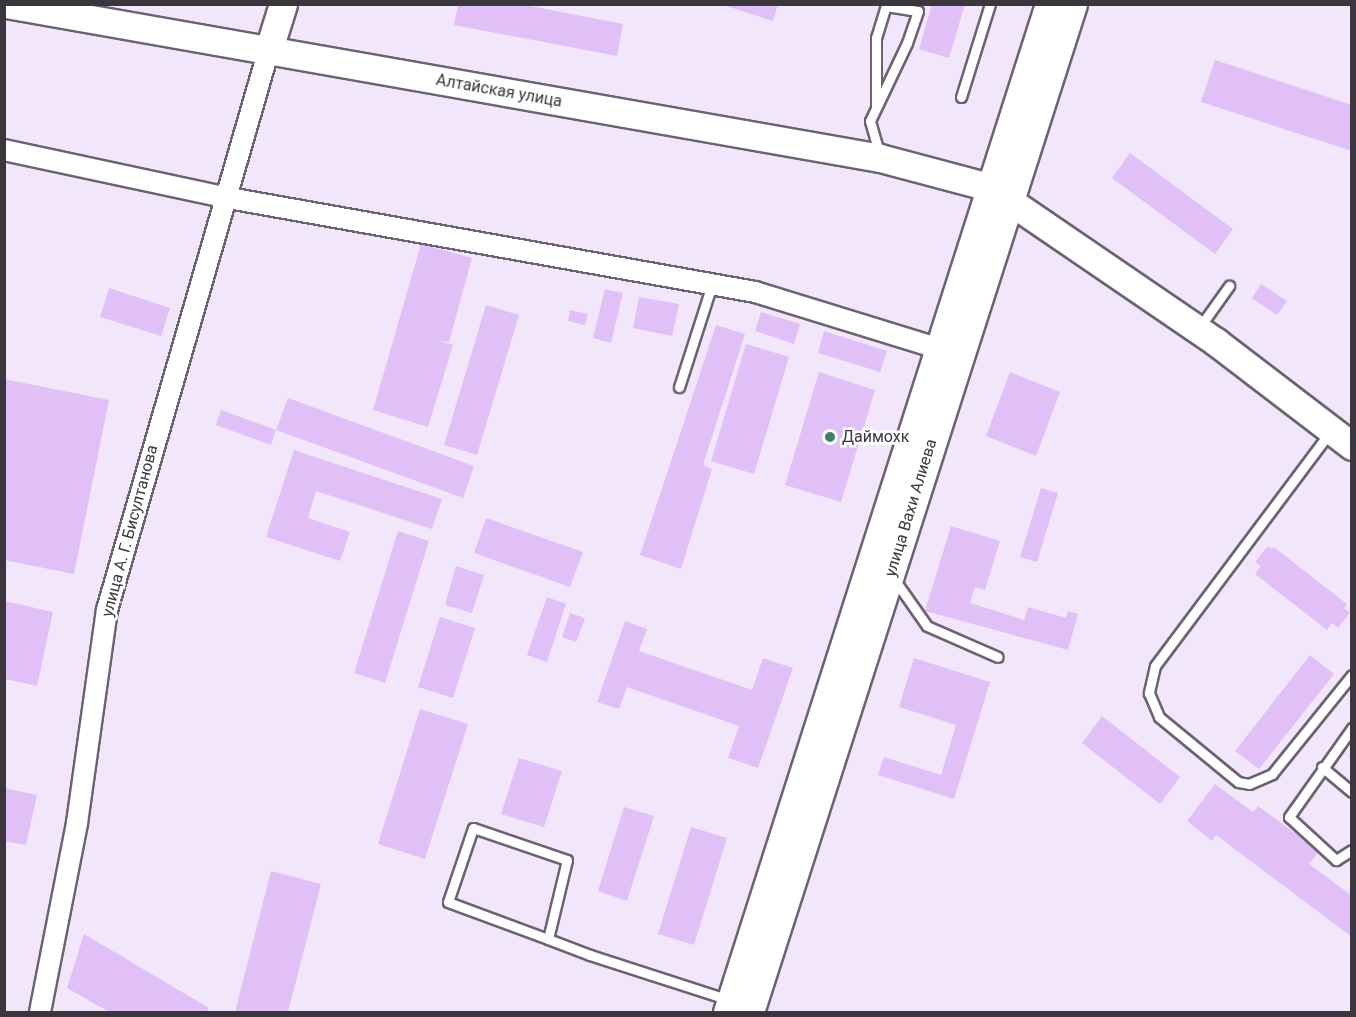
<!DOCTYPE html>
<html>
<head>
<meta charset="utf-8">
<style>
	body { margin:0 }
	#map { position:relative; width:1356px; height:1017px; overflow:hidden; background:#f2e7fa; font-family:Roboto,sans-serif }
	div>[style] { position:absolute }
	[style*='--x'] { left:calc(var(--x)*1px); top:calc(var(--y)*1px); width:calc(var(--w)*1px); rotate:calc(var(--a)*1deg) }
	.building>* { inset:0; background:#e1c0f8 }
	.roads { filter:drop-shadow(2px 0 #6b6272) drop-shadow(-2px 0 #6b6272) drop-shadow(0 2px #6b6272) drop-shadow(0 -2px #6b6272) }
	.lane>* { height:9px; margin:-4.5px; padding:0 4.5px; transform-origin:4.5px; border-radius:4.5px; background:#fff }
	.street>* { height:20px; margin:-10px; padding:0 10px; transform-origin:10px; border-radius:10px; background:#fff }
	.secondary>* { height:27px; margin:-13.5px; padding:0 13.5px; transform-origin:13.5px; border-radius:13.5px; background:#fff }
	.dots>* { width:16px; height:16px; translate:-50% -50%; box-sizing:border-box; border:3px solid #fff; border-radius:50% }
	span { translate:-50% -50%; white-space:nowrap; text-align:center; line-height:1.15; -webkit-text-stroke:5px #fff; paint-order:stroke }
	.street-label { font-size:16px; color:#3b363e }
	.poi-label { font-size:16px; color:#3b363e }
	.left { translate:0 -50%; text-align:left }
	.frame { position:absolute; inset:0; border:6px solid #3b363e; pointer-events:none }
</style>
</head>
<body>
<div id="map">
	<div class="building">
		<i style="clip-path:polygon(458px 4px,520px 4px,623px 24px,617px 56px,454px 25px)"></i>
		<i style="clip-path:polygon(720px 4px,778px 4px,773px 21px)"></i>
		<i style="clip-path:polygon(932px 4px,965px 4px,949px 58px,919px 49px)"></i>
		<i style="clip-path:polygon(1215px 60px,1352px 105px,1352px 151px,1201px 102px)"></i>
		<i style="clip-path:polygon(1130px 153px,1233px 229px,1215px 254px,1112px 178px)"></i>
		<i style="clip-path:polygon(421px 244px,472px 258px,449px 342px,437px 340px,453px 345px,428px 427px,373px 410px)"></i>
		<i style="clip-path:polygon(1261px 284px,1287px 301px,1277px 315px,1252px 298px)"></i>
		<i style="clip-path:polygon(109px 288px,170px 308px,161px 336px,100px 317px)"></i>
		<i style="clip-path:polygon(605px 289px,623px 293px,611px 343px,593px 338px)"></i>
		<i style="clip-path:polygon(639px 297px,679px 304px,672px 336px,633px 328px)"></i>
		<i style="clip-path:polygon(486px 305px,519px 315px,477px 455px,444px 445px)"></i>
		<i style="clip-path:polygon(570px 310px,588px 314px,585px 325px,568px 321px)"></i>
		<i style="clip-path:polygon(761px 312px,800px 324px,794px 344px,755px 331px)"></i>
		<i style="clip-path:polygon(716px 325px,745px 334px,703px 465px,712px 469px,681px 569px,640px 555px)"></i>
		<i style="clip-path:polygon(824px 331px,887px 351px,880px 372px,818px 353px)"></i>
		<i style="clip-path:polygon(746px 344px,789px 357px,754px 474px,711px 461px)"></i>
		<i style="clip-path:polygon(819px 372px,875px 390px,841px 502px,785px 485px)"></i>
		<i style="clip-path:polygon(1010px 372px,1060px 392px,1036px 456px,986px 436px)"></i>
		<i style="clip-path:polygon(4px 379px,109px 400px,74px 574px,4px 560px)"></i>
		<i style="clip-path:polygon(288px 398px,474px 466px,463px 498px,276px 430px)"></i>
		<i style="clip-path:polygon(221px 410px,276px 430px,271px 445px,216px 425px)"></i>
		<i style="clip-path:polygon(294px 450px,442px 499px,432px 529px,316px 491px,308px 518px,350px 532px,340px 561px,266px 537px)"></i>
		<i style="clip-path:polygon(1041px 488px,1058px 493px,1037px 562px,1020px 557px)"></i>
		<i style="clip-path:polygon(486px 518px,583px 552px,570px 587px,474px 553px)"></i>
		<i style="clip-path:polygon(951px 526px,1000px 541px,985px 590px,975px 587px,970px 603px,1024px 620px,1028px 607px,1066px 618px,1068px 611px,1078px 614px,1068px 650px,925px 611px)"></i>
		<i style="clip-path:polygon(398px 531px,429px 541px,385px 683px,354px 673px)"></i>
		<i style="clip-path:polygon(1267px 547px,1275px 548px,1347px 604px,1344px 608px,1350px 613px,1338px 628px,1332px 623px,1327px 630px,1255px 574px,1261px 566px,1255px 562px)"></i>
		<i style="clip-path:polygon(456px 566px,484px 575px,472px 613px,445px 605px)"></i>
		<i style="clip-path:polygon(547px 597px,566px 604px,547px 662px,527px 655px)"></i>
		<i style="clip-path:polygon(5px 601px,53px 612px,37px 686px,5px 679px)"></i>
		<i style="clip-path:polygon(570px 613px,585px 618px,576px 642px,562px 637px)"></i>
		<i style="clip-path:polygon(440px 617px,475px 628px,453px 698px,418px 687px)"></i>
		<i style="clip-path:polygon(625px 621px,647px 629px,639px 651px,752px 690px,763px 658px,793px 668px,758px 768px,728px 758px,739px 726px,627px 687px,619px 709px,597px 702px)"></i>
		<i style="clip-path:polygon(1310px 655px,1334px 674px,1259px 769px,1235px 751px)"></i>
		<i style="clip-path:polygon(914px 658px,990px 682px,954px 799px,878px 775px,884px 757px,941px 775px,956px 725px,899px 707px)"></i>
		<i style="clip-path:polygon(420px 709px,468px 724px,425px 859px,378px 844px)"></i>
		<i style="clip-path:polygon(1102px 716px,1180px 777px,1160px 804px,1082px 743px)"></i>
		<i style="clip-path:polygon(519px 758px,562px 771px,544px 827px,501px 814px)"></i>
		<i style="clip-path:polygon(1215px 784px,1253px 812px,1258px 806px,1319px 851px,1309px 864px,1352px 896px,1352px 937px,1216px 835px,1212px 841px,1187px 821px)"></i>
		<i style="clip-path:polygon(4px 788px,37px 795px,26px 845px,4px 841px)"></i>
		<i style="clip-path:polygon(624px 807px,654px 816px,627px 901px,598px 891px)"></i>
		<i style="clip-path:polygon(691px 827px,727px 838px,694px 945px,658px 934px)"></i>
		<i style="clip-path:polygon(271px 871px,321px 884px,288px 1012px,235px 1012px)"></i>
		<i style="clip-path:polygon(84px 934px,209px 1008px,206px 1012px,109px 1012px,67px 988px)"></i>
	</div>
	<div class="roads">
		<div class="lane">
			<i style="--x:961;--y:97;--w:97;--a:-72.7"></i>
			<i style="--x:876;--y:107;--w:69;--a:-90"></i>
			<i style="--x:876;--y:38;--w:34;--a:-73"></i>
			<i style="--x:886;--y:6;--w:32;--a:9"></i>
			<i style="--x:918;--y:11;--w:34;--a:109"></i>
			<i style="--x:907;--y:43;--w:86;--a:115.4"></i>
			<i style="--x:870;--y:121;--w:36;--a:74"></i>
			<i style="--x:1199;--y:328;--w:52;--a:-54.5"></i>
			<i style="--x:679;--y:387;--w:108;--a:-72.2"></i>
			<i style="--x:1330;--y:432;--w:292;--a:126.8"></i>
			<i style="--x:1155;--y:666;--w:28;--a:103"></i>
			<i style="--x:1149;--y:693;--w:26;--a:67"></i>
			<i style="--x:1159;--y:717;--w:102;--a:39.4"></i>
			<i style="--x:1238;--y:782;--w:11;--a:10"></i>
			<i style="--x:1249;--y:784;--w:25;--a:-23"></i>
			<i style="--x:1272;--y:774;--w:127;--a:-51.1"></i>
			<i style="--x:894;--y:579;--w:57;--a:54.9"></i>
			<i style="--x:927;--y:626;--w:77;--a:23.6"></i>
			<i style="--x:1352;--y:728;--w:109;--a:125.3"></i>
			<i style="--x:1289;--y:817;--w:64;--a:42.5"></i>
			<i style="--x:1336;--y:860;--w:19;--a:-32"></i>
			<i style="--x:1322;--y:767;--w:39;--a:40"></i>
			<i style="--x:548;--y:939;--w:81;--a:-76.5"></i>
			<i style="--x:567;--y:860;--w:99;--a:-161.2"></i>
			<i style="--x:473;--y:828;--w:78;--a:108.7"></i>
			<i style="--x:448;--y:902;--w:107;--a:20.3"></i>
			<i style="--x:548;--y:939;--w:45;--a:20.9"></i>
			<i style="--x:590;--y:955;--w:146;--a:17.9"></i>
		</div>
		<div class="street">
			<i style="--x:4;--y:150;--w:224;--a:12.1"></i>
			<i style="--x:223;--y:197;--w:540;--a:10.12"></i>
			<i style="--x:755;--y:292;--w:194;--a:17.1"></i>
			<i style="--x:40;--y:1012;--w:193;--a:-78.9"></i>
			<i style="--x:77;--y:823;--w:215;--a:-82"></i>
			<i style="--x:107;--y:610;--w:584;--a:-73.89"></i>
		</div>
		<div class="secondary">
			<i style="--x:6;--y:4;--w:887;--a:9.99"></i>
			<i style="--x:880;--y:158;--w:113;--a:14.9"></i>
			<i style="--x:989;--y:187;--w:275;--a:34.3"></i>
			<i style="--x:1216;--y:342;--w:171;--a:37.4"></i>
			<i style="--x:269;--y:49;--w:47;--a:-72.7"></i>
			<i style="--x:727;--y:1012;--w:1058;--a:-72.28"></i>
			<i style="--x:750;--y:1012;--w:1058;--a:-72.23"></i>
		</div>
	</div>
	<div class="dots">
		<i style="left:830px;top:437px;background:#407e6b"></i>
	</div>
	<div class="street-label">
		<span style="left:499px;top:91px;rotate:10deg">Алтайская улица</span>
		<span style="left:911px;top:508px;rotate:-73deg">улица Вахи Алиева</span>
		<span style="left:130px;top:531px;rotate:-75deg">улица А. Г. Бисултанова</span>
	</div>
	<div class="poi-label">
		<span class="left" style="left:842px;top:437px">Даймохк</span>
	</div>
	<div class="frame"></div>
</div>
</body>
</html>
